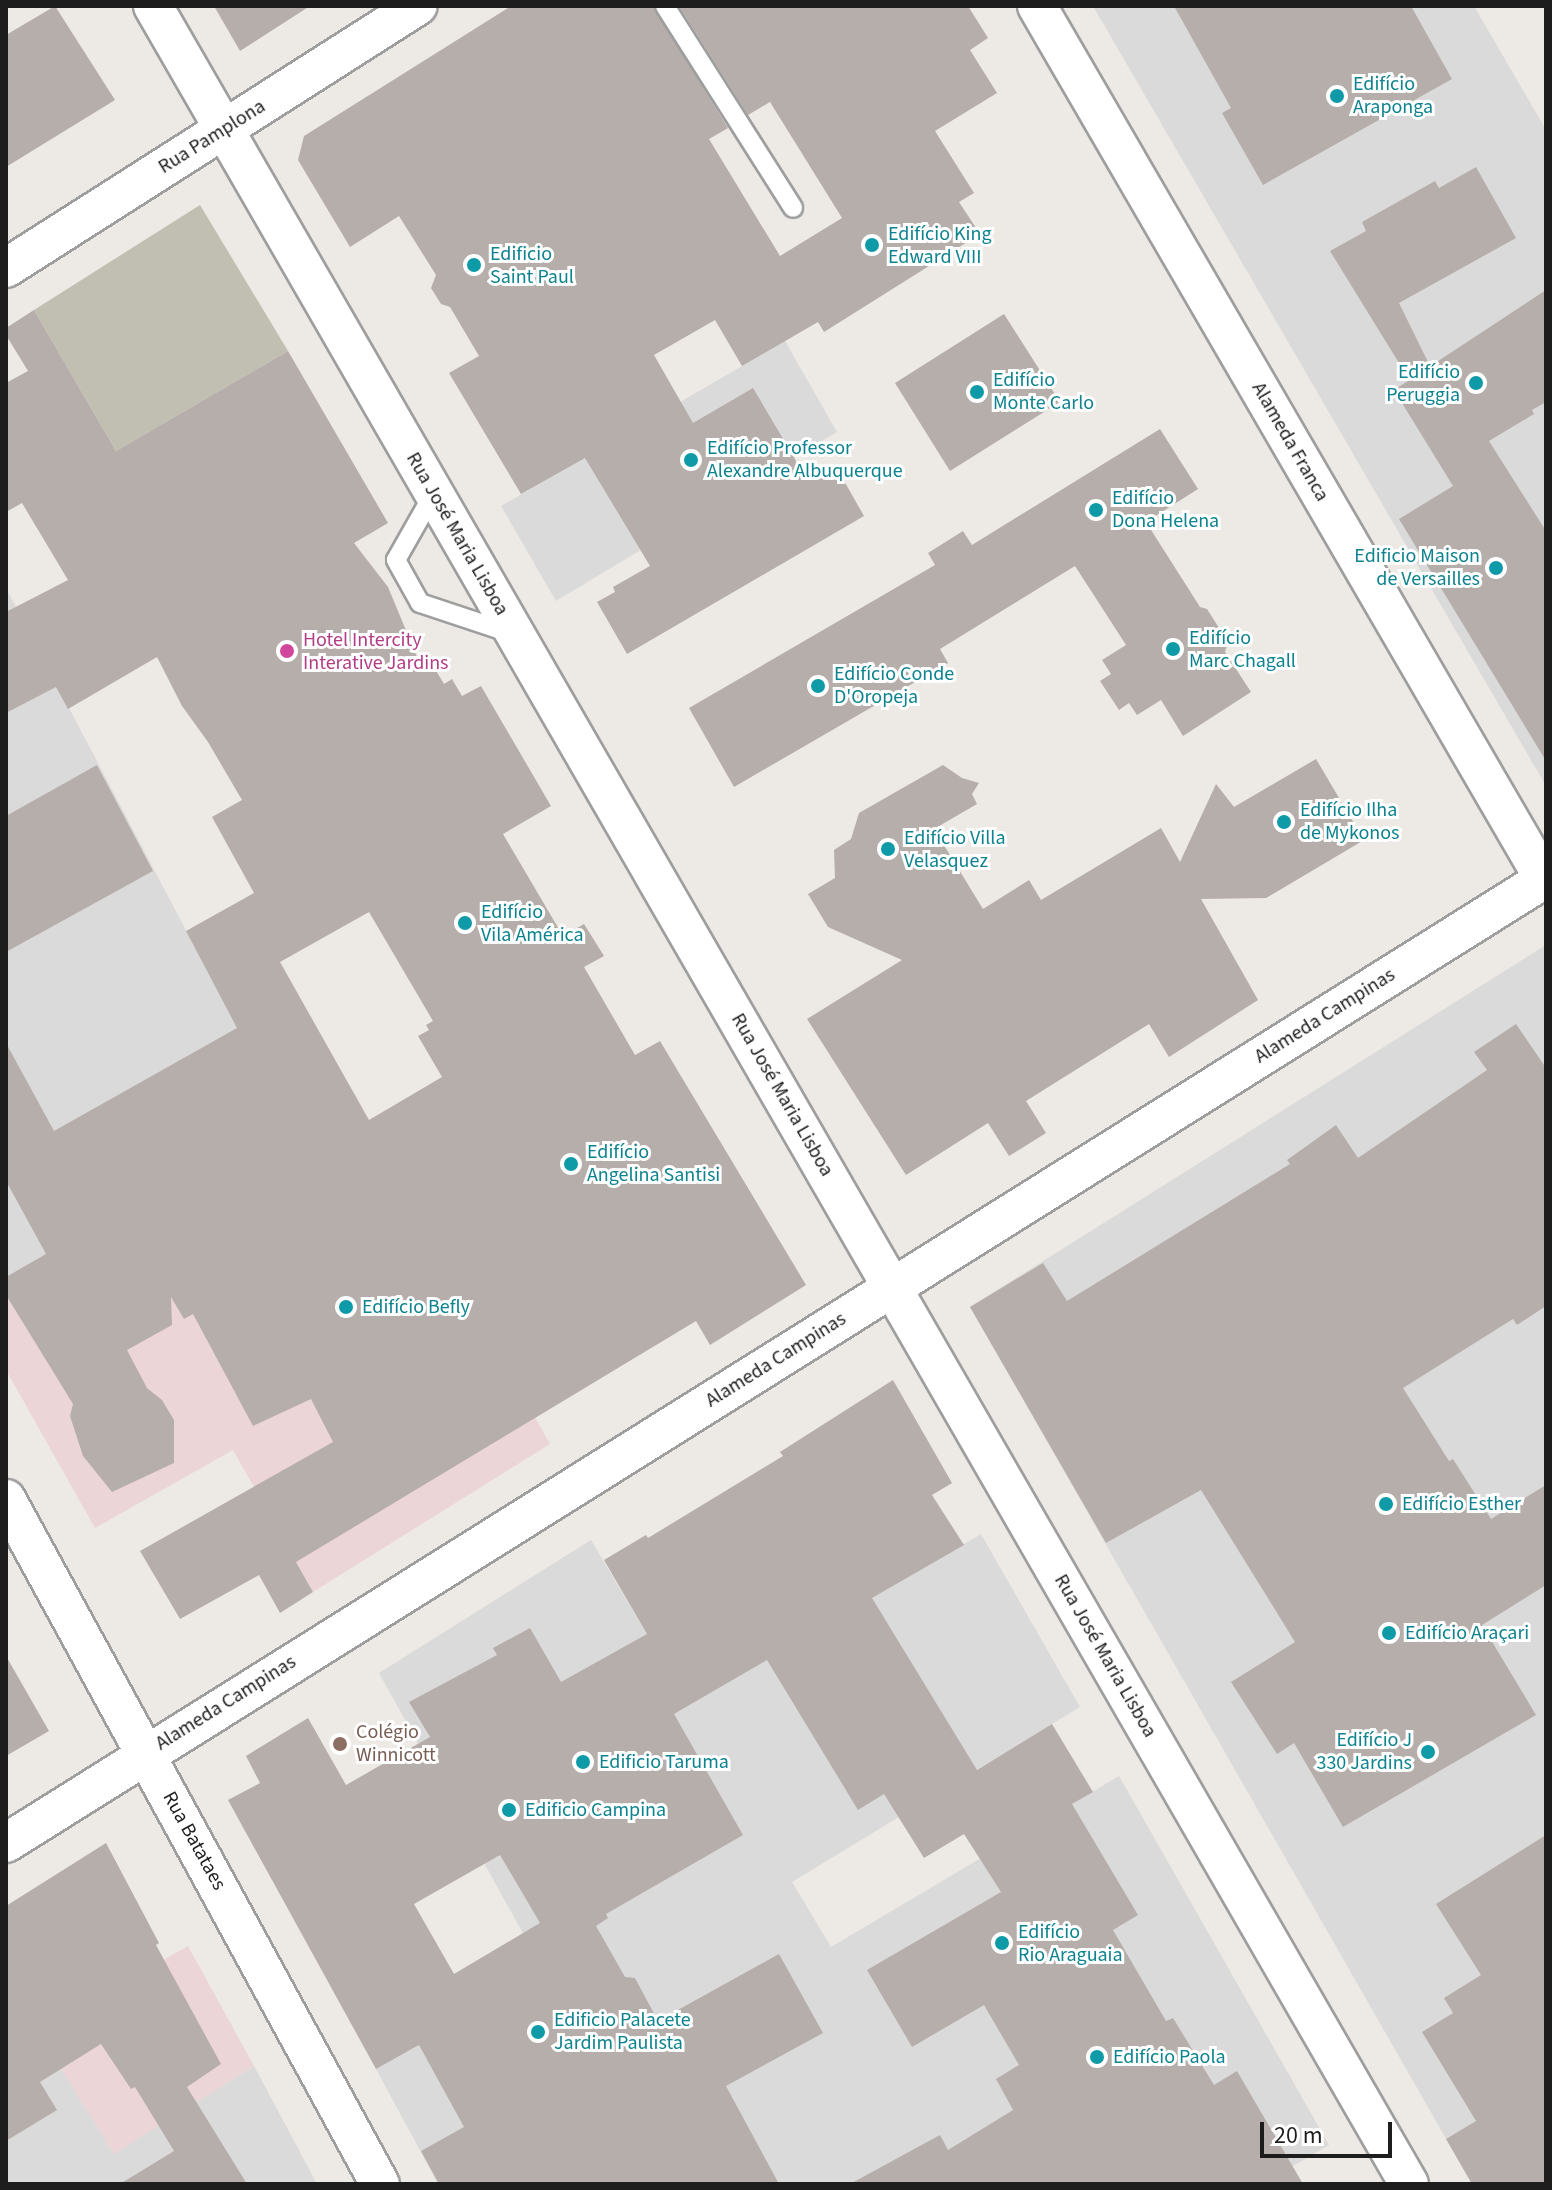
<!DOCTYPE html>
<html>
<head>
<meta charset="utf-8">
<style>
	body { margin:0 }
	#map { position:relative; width:1552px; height:2190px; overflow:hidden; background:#ede9e4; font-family:"Source Sans 3",sans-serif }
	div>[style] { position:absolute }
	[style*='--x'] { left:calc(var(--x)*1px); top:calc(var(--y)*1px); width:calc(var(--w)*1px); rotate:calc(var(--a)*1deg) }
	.residential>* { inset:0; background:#dbdada }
	.commercial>* { inset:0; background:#ecd5d7 }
	.construction>* { inset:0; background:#c0bfb1 }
	.building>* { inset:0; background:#b6aeaa }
	.roads { filter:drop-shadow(2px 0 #9e9e9e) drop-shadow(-2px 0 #9e9e9e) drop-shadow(0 2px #9e9e9e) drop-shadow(0 -2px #9e9e9e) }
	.service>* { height:18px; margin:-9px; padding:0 9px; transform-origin:9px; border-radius:9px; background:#fff }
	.minor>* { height:38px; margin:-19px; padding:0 19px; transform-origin:19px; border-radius:19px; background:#fff }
	.dots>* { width:22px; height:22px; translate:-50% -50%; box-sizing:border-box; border:4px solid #fff; border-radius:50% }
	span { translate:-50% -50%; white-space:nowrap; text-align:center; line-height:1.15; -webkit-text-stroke:6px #fff; paint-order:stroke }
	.culture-label { font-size:20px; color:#0d838f }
	.left { translate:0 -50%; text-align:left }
	.right { translate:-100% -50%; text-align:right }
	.street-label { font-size:20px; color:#1d1d1d }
	.hotel-label { font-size:20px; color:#b23c85 }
	.education-label { font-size:20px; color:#785e54 }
	.frame { position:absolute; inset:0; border:8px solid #1d1d1d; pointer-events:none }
	.scale { position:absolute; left:1260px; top:2122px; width:132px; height:36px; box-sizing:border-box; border:4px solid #1d1d1d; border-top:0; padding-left:10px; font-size:24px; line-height:28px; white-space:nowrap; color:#1d1d1d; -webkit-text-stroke:6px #fff; paint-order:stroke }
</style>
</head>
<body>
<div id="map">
	<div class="residential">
		<i style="clip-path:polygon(1093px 6px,1474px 6px,1546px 130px,1546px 786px)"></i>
		<i style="clip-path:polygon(785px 341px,837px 432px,556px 601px,501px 506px)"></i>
		<i style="clip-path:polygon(6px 588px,220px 995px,349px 1085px,6px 1277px)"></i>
		<i style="clip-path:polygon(1546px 945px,1546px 2184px,1472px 2184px,970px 1307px)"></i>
		<i style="clip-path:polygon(981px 1534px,1080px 1707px,792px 1882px,831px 1947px,1119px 1776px,1329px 2145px,1262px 2184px,438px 2184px,376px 2069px,546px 1975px,379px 1673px,591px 1540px,689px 1705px)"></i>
		<i style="clip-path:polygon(6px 1979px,114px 2153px,254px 2066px,317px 2184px,6px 2184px)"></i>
	</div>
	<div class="commercial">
		<i style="clip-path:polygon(349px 1085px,550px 1444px,313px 1592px,233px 1450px,95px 1528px,6px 1370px,6px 1277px)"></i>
		<i style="clip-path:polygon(188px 1946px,254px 2066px,114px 2154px,61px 2069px,89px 2002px)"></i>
	</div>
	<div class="construction">
		<i style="clip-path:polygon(200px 205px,288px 351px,116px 451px,34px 310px)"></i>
	</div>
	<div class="building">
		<i style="clip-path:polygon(55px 6px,115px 100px,6px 167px,6px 35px)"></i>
		<i style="clip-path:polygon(214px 6px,310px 6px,240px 51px)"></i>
		<i style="clip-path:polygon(511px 6px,653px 6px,728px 128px,709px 139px,780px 256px,842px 218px,770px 102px,748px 115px,679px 6px,968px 6px,988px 38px,970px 50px,997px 93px,935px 131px,974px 193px,959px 202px,980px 234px,824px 332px,818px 322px,742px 366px,715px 320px,654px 355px,693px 423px,753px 388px,805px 476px,814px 471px,817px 476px,835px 465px,864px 516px,627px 654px,597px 602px,615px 592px,613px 587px,650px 566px,585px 458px,521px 494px,449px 373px,479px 356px,450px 307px,441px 304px,431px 288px,436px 275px,399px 216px,350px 247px,298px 160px,304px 136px)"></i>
		<i style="clip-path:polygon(1174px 6px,1411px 6px,1452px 79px,1263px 185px,1222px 113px,1231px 108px)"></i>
		<i style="clip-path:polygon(1476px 167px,1516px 238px,1399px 303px,1429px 364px,1407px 376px,1330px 251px,1366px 231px,1362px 222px,1435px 181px,1439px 188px)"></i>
		<i style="clip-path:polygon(1546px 290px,1546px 402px,1532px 410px,1534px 414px,1489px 441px,1546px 531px,1546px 761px,1399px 519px,1453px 486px,1394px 390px)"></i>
		<i style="clip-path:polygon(evenodd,34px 310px,116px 451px,288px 351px,388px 523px,354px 543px,388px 587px,417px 657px,425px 652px,444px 684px,452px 679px,462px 696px,481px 686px,551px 806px,503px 834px,563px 936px,584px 924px,604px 956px,584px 967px,635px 1055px,660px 1041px,806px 1285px,710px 1345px,696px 1321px,296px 1562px,313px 1592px,280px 1613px,259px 1575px,180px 1619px,140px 1551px,333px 1442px,311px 1399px,253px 1426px,193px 1314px,184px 1319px,171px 1297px,172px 1325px,127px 1350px,147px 1388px,162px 1400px,174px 1420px,174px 1463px,112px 1492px,83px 1456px,70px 1416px,73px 1404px,6px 1295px,6px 1277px,46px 1254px,6px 1181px,6px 1043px,54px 1131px,237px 1028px,186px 931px,254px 893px,212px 817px,242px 800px,208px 742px,182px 706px,157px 657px,68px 709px,56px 687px,6px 713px,6px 612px,68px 580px,22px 503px,6px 512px,6px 383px,28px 371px,6px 335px,6px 328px,34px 310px,369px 912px,433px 1021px,426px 1025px,429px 1030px,418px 1036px,442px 1077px,369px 1120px,280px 962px,369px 912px)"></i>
		<i style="clip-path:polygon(1004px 314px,1060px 402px,950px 471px,895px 383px)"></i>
		<i style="clip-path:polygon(1160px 429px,1198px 489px,1146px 522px,1200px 607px,1207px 609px,1228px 642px,1225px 652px,1251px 692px,1183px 736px,1161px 700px,1137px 715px,1129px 703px,1119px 710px,1100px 681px,1111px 674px,1102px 660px,1126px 645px,1075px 566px,940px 649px,948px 663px,734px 787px,689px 708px,935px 565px,928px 553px,963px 531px,972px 545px)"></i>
		<i style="clip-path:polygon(1316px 759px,1364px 840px,1266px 898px,1201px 899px,1258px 1000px,1169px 1057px,1149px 1024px,1026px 1101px,1046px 1133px,1009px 1156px,988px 1123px,906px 1175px,807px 1019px,902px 960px,828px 927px,808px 894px,835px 878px,834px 850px,851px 839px,859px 813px,943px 765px,962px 778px,979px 783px,972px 794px,977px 804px,934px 829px,983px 909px,1029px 880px,1041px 900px,1161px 828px,1180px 862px,1216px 784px,1234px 807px)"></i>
		<i style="clip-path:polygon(97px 765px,153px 871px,6px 952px,6px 816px)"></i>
		<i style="clip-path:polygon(1516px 1024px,1546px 1068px,1546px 1306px,1517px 1325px,1513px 1319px,1403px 1388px,1449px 1461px,1453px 1459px,1491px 1519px,1546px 1485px,1546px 1585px,1482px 1625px,1536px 1715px,1343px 1827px,1294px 1743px,1277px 1754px,1231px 1682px,1295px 1642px,1201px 1490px,1106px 1543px,970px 1307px,1043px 1263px,1067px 1301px,1290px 1164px,1287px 1160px,1336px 1125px,1358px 1158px,1487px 1070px,1474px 1052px)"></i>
		<i style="clip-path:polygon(evenodd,893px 1380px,952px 1483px,932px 1495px,964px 1545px,872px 1598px,977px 1770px,1052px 1724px,1093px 1792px,1072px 1804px,1138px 1915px,1113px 1930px,1166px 2021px,1173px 2018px,1214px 2085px,1237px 2071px,1303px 2184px,850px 2184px,940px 2135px,948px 2150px,1013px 2110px,996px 2079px,1019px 2065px,984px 2005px,912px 2047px,867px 1970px,1001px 1892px,964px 1834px,924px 1858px,884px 1794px,858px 1810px,767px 1660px,674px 1714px,743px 1835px,606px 1914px,608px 1918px,596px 1926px,625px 1977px,635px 1978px,658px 2021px,779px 1954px,823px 2033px,726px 2086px,779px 2184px,439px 2184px,421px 2151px,464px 2127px,419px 2045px,376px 2069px,228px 1800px,260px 1783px,246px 1756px,308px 1718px,346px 1785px,430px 1737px,409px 1702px,497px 1655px,493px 1648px,530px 1628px,561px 1682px,647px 1634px,604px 1560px,646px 1535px,648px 1538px,783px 1456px,780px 1452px,893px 1380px,500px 1855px,540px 1923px,454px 1974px,414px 1904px,500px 1855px)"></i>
		<i style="clip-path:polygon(6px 1656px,49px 1731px,6px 1756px)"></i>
		<i style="clip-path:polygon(1546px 1835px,1546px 2184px,1472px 2184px,1446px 2139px,1476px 2121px,1422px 2032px,1453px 2013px,1444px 1998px,1481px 1975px,1436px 1904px)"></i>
		<i style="clip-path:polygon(106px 1843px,159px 1943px,156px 1945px,221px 2064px,187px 2087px,247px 2184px,120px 2184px,174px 2151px,135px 2087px,131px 2089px,101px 2044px,40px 2082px,57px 2110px,6px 2141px,6px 1906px)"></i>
	</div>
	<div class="roads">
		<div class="service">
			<i style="--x:665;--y:6;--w:239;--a:57.6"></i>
			<i style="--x:434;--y:493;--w:77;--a:119.6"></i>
			<i style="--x:396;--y:560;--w:49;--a:60.8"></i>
			<i style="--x:420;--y:603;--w:95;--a:18.4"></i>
		</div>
		<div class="minor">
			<i style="--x:153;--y:6;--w:2514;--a:60.03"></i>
			<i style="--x:1037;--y:6;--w:1010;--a:59.85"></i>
			<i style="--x:6;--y:268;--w:488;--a:-32.5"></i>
			<i style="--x:6;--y:1499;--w:780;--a:61.37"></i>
			<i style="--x:6;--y:1843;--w:1817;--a:-32.07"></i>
		</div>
	</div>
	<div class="dots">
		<i style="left:1337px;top:96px;background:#0f9aa8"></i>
		<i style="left:872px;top:245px;background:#0f9aa8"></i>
		<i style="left:474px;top:265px;background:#0f9aa8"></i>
		<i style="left:1476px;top:383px;background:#0f9aa8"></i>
		<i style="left:977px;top:392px;background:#0f9aa8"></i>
		<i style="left:691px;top:460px;background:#0f9aa8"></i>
		<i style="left:1096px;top:510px;background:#0f9aa8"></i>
		<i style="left:1496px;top:568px;background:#0f9aa8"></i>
		<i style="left:1173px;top:649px;background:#0f9aa8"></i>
		<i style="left:287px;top:651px;background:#d1479c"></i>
		<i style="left:818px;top:686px;background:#0f9aa8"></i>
		<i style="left:1284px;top:822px;background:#0f9aa8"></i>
		<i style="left:888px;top:849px;background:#0f9aa8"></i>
		<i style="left:465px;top:923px;background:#0f9aa8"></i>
		<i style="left:571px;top:1164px;background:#0f9aa8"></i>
		<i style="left:346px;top:1307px;background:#0f9aa8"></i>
		<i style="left:1386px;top:1504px;background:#0f9aa8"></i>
		<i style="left:1389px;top:1633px;background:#0f9aa8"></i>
		<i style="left:340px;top:1744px;background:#8d6e63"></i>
		<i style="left:1428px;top:1752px;background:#0f9aa8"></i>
		<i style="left:583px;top:1762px;background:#0f9aa8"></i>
		<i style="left:509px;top:1810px;background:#0f9aa8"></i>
		<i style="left:1002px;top:1943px;background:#0f9aa8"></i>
		<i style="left:538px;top:2032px;background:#0f9aa8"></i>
		<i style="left:1097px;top:2057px;background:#0f9aa8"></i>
	</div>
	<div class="culture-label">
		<span class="left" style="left:1353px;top:96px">Edifício<br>Araponga</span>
		<span class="left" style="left:888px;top:246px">Edifício King<br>Edward VIII</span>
		<span class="left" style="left:490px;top:266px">Edificio<br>Saint Paul</span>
		<span class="right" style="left:1460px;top:384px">Edifício<br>Peruggia</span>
		<span class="left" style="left:993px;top:392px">Edifício<br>Monte Carlo</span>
		<span class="left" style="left:707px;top:460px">Edifício Professor<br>Alexandre Albuquerque</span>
		<span class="left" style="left:1112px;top:510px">Edifício<br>Dona Helena</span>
		<span class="right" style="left:1480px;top:568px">Edificio Maison<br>de Versailles</span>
		<span class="left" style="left:1189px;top:650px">Edifício<br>Marc Chagall</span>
		<span class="left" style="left:834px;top:686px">Edifício Conde<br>D'Oropeja</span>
		<span class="left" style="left:1300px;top:822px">Edifício Ilha<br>de Mykonos</span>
		<span class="left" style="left:904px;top:850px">Edifício Villa<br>Velasquez</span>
		<span class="left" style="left:481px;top:924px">Edifício<br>Vila América</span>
		<span class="left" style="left:587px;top:1164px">Edifício<br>Angelina Santisi</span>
		<span class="left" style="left:362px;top:1307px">Edifício Befly</span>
		<span class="left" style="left:1402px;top:1504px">Edifício Esther</span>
		<span class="left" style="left:1405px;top:1633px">Edifício Araçari</span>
		<span class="right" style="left:1412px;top:1752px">Edifício J<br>330 Jardins</span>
		<span class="left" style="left:599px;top:1762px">Edificio Taruma</span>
		<span class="left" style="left:525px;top:1810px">Edificio Campina</span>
		<span class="left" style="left:1018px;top:1944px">Edifício<br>Rio Araguaia</span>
		<span class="left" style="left:554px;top:2032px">Edificio Palacete<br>Jardim Paulista</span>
		<span class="left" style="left:1113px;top:2057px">Edifício Paola</span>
	</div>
	<div class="street-label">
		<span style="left:212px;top:137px;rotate:-32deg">Rua Pamplona</span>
		<span style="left:1290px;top:442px;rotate:60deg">Alameda Franca</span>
		<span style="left:457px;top:534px;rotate:60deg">Rua José Maria Lisboa</span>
		<span style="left:1325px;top:1016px;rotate:-32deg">Alameda Campinas</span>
		<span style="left:782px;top:1095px;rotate:60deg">Rua José Maria Lisboa</span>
		<span style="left:776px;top:1360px;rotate:-32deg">Alameda Campinas</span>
		<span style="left:1105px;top:1656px;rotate:60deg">Rua José Maria Lisboa</span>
		<span style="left:226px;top:1703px;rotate:-32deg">Alameda Campinas</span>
		<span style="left:194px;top:1841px;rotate:61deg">Rua Batataes</span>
	</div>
	<div class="hotel-label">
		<span class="left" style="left:303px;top:652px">Hotel Intercity<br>Interative Jardins</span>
	</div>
	<div class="education-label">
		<span class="left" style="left:356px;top:1744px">Colégio<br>Winnicott</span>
	</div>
	<div class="frame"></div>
	<div class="scale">20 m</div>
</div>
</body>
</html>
